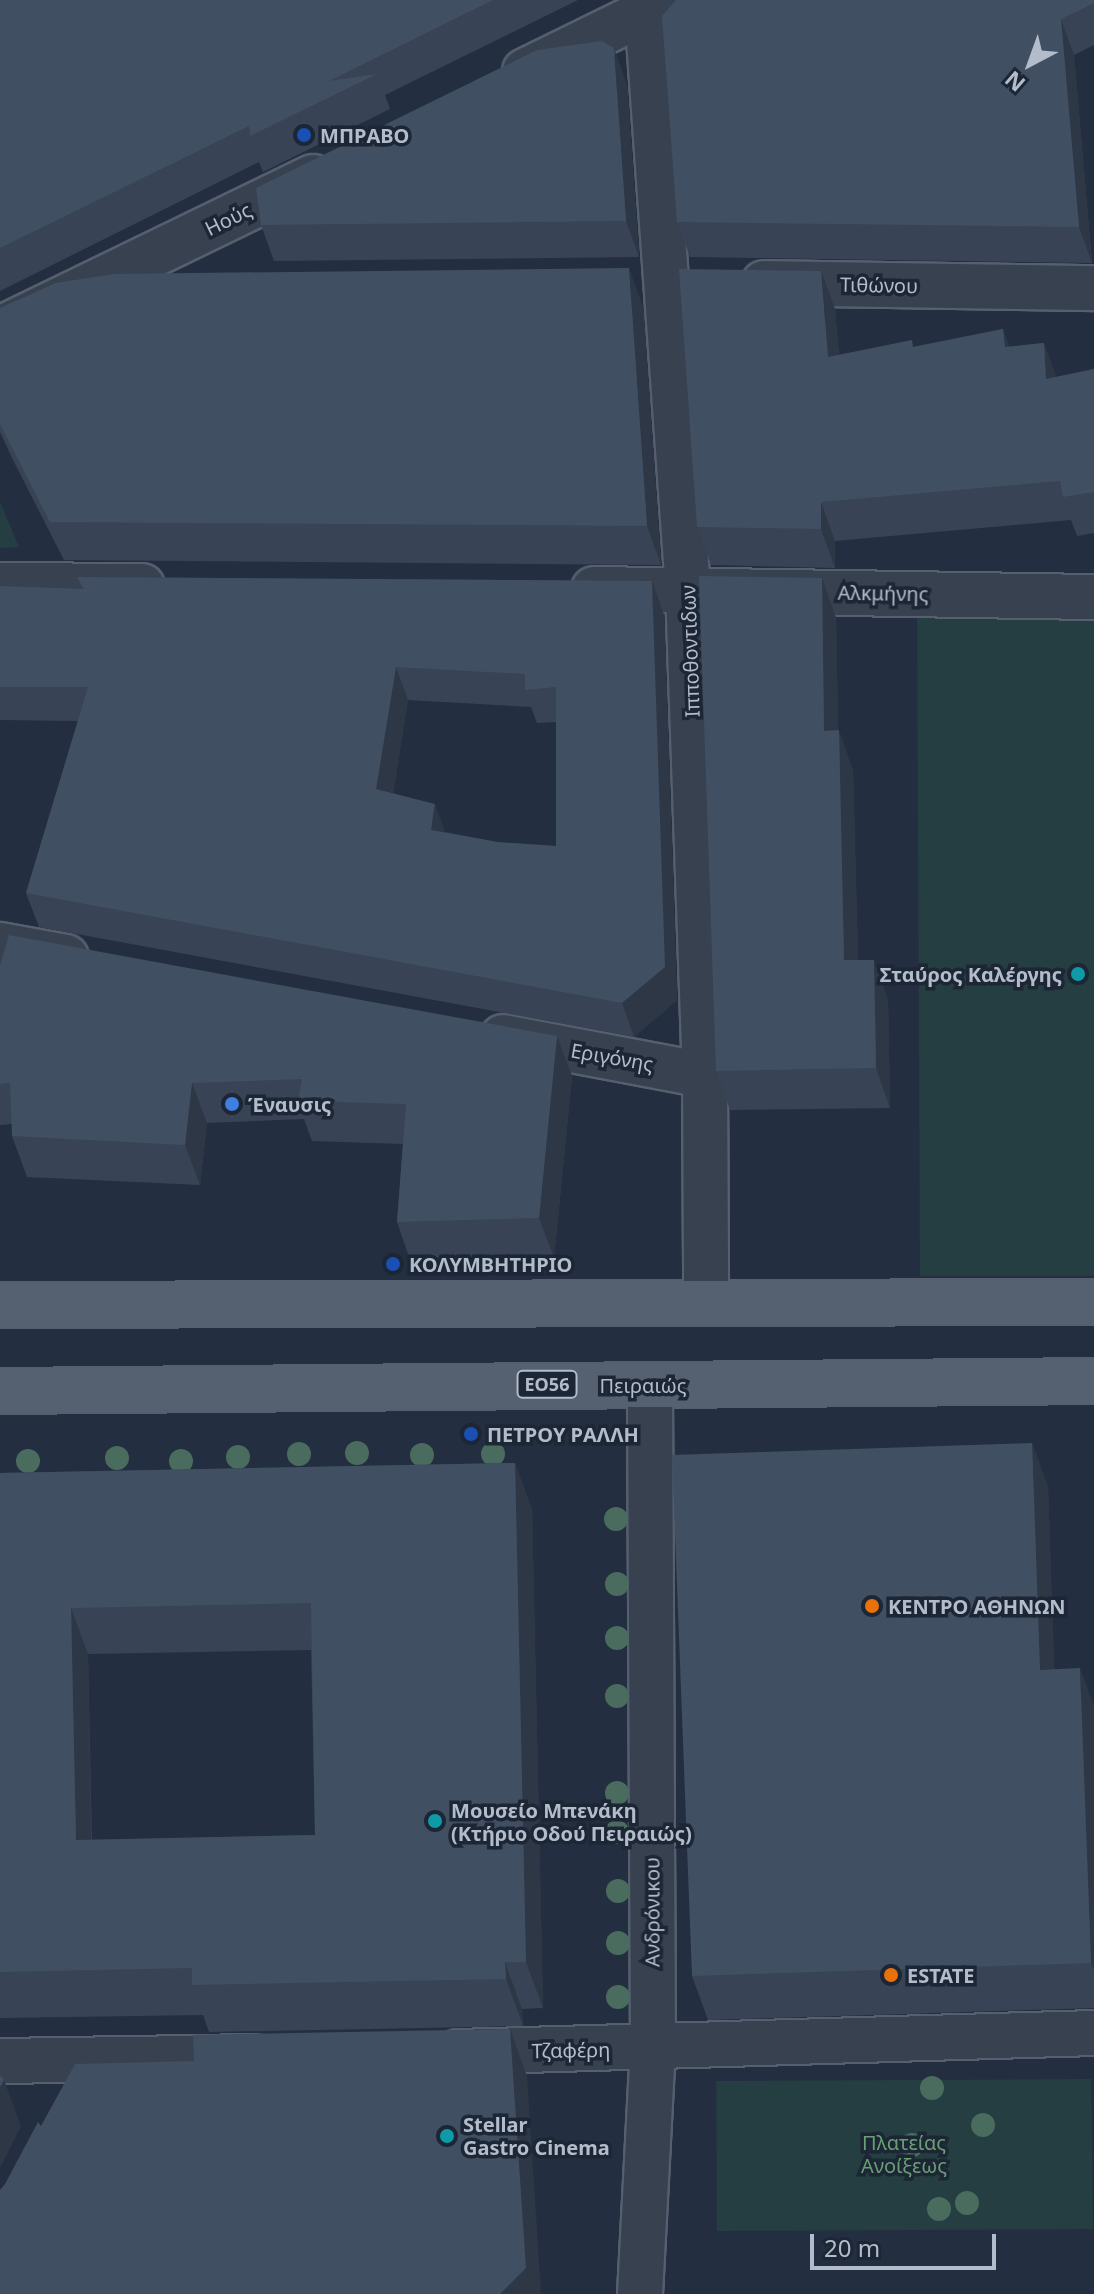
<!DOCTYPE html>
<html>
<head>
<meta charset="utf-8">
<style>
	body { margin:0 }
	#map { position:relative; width:1094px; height:2294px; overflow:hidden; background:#232f41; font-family:"Noto Sans",sans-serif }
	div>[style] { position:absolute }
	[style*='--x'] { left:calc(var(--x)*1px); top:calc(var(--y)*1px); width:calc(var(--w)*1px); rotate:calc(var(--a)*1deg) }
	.green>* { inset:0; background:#253e41 }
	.roads { filter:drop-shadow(2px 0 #555f6e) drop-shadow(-2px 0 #555f6e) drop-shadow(0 2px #555f6e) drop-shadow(0 -2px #555f6e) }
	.minor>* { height:44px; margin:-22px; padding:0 22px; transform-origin:22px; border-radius:22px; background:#374150 }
	.major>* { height:44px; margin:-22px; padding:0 22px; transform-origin:22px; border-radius:22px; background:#556070 }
	.trees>* { width:24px; height:24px; margin:-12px; border-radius:50%; background:#4a6c5e }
	.wall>* { inset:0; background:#384455 }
	.shaded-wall>* { inset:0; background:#2e3745 }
	.building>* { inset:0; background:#414f63 }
	.dots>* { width:22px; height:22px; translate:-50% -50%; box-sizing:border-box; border:4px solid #1c2635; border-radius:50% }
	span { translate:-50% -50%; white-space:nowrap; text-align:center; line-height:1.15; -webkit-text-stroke:7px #1c2635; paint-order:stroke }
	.shield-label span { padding:2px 6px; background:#1c2635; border:2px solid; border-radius:6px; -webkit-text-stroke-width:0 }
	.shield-label { font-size:18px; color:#b3bccb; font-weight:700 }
	.poi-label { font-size:20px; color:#b3bccb; font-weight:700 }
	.left { translate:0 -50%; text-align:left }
	.right { translate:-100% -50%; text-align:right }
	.street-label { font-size:20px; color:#b3bccb }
	.park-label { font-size:20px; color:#699e75 }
	.north { position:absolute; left:990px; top:24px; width:80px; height:80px; -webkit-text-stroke:6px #1c2635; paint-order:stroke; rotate:221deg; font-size:22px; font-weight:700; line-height:32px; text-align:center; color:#b3bccb }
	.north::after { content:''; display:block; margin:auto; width:28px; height:36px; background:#b3bccb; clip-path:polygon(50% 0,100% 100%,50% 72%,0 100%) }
	.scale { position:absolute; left:810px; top:2234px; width:186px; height:36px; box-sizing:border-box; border:4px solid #b3bccb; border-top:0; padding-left:10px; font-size:24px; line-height:28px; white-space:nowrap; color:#b3bccb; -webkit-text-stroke:6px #1c2635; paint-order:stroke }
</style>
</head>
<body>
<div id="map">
	<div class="green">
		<i style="clip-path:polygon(0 502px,19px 547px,0 548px)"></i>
		<i style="clip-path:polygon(917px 591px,1094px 595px,1094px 1276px,920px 1276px)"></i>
		<i style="clip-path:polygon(1091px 2079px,1093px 2229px,717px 2231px,716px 2081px)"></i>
	</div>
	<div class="roads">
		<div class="minor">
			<i style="--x:642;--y:0;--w:12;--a:66"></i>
			<i style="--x:647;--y:11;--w:580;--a:85.95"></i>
			<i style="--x:688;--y:590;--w:485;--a:88"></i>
			<i style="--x:705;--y:1075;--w:228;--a:89.7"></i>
			<i style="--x:525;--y:71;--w:161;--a:-26.1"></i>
			<i style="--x:764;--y:283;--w:330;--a:0.9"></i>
			<i style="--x:0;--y:329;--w:348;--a:-25.9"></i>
			<i style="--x:0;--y:585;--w:142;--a:0.4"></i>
			<i style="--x:594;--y:589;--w:500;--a:0.92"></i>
			<i style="--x:0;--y:945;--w:67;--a:10.3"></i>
			<i style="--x:503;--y:1037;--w:206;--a:10.7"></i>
			<i style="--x:458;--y:2052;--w:636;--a:-1.71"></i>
			<i style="--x:0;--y:2061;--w:254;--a:-0.9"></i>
			<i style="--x:640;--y:2294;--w:246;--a:-87"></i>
			<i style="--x:653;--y:2048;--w:663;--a:-90.26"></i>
		</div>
		<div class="major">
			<i style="--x:0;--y:1305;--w:1094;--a:-0.16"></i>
			<i style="--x:0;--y:1391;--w:1094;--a:-0.52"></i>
		</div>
	</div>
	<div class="trees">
		<i style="left:357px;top:1453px"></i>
		<i style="left:299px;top:1454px"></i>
		<i style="left:493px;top:1454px"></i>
		<i style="left:422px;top:1455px"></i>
		<i style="left:238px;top:1457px"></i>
		<i style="left:117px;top:1458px"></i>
		<i style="left:28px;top:1461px"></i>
		<i style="left:181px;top:1461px"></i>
		<i style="left:616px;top:1519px"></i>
		<i style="left:617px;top:1584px"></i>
		<i style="left:617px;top:1638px"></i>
		<i style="left:617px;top:1696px"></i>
		<i style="left:617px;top:1793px"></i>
		<i style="left:617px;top:1832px"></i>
		<i style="left:618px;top:1891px"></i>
		<i style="left:618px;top:1943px"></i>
		<i style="left:618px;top:1997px"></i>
		<i style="left:932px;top:2088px"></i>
		<i style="left:983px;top:2125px"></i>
		<i style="left:912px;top:2145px"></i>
		<i style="left:967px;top:2203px"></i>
		<i style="left:939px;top:2209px"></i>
	</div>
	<div class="wall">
		<i style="clip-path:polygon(0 0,578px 0,385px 95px,390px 109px,263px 172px,259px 162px,0 291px)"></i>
		<i style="clip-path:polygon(1094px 0,1094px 45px,1074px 55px,1092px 263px,690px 257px,677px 222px)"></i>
		<i style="clip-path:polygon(627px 85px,639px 257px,274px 261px,261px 225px)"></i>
		<i style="clip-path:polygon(643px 307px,661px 565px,64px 560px,12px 458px,0 432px,0 308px)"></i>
		<i style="clip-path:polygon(835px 309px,839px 355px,914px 347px,1003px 329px,1009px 347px,1044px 343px,1056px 377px,1094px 369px,1094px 533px,1077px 536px,1071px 520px,835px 541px,835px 568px,711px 565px,697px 527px)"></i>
		<i style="clip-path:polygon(evenodd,77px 577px,652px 581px,664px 615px,677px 1000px,634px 1037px,39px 927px,26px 893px,78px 721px,0 720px,0 586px,82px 589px,77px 577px,408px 700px,531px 707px,537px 723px,556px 722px,556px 846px,497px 842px,445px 832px,393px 793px,408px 700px)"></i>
		<i style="clip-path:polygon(822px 578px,836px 618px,838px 730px,853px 770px,858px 960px,888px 1000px,890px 1108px,730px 1110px,716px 1071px)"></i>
		<i style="clip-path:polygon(0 966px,557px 1036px,572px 1076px,554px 1258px,411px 1263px,397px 1222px,403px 1144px,312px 1141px,304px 1119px,207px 1123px,200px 1185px,27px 1177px,12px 1136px,12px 1124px,0 1125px)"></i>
		<i style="clip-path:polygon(1032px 1443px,1048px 1487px,1054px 1669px,1094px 1706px,1094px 2008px,708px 2020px,692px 1976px)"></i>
		<i style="clip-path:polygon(evenodd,515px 1463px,532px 1510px,543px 2008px,522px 2009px,523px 2026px,209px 2032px,203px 2015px,0 2018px,0 1473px,515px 1463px,311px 1650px,315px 1835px,92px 1840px,88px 1654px,311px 1650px)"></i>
	</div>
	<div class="shaded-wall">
		<i style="clip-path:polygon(1061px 19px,1074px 55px,1092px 263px,1079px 227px)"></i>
		<i style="clip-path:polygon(614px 48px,627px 85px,639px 257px,626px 221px)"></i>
		<i style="clip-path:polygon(629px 268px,643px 307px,661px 565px,647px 526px)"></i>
		<i style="clip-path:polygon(821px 271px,835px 309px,842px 396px,828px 357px)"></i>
		<i style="clip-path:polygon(1003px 329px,1017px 368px,1005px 347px)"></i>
		<i style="clip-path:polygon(1044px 343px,1058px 382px,1046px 379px)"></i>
		<i style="clip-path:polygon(821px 502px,835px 541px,835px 568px,821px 529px)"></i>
		<i style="clip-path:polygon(822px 578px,836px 618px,839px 770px,824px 731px)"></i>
		<i style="clip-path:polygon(652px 581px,664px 615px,677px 1000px,634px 1037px,622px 1003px)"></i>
		<i style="clip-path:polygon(396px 667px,408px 700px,389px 822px,376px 789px)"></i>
		<i style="clip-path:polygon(839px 730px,853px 770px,859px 1000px,844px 960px)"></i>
		<i style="clip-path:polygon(435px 804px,447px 837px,431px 830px)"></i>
		<i style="clip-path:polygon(874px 960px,888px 1000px,890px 1108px,876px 1068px)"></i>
		<i style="clip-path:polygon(557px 1036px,572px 1076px,554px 1258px,539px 1218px)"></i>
		<i style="clip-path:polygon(192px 1083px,207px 1123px,200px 1185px,185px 1145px)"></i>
		<i style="clip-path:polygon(1032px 1443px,1048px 1487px,1056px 1714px,1040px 1670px)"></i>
		<i style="clip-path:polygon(515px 1463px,532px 1510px,543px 2008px,526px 1962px)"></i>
		<i style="clip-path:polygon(71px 1608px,88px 1654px,92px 1887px,76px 1840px)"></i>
		<i style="clip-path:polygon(1080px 1668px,1094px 1706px,1094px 1970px,1091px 1963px)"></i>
		<i style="clip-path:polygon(505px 1962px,522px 2009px,523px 2026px,506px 1979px)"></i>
		<i style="clip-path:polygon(510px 2029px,527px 2076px,541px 2294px,500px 2294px)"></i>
		<i style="clip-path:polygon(4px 2080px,21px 2126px,0 2168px,0 2087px)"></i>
	</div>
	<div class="building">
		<i style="clip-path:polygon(0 0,493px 0,329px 81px,377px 74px,250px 136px,249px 126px,0 248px)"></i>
		<i style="clip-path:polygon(676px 0,1094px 0,1094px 3px,1061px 19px,1079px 227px,677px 222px,662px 16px)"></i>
		<i style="clip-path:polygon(602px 41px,614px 48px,626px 221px,261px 225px,256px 188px,537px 50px)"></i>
		<i style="clip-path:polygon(629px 268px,647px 526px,50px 522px,0 424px,0 308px,56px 283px,114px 274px)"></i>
		<i style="clip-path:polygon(679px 269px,821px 271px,828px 357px,912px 340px,913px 347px,1003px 329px,1005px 347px,1044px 343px,1046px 379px,1094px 369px,1094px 492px,1063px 497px,1060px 481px,821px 502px,821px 529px,697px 527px)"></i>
		<i style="clip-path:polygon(699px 576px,822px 578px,824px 731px,839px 730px,844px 960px,874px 960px,876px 1068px,716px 1071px)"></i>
		<i style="clip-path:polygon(evenodd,77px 577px,652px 581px,665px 967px,622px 1003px,26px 893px,88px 687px,0 687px,0 586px,84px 589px,77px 577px,396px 667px,525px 674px,525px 690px,556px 687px,556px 846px,497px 842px,431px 830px,435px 804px,376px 789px,396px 667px)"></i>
		<i style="clip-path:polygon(9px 935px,557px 1036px,539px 1218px,397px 1222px,406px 1104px,298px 1101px,302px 1079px,192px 1083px,185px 1145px,12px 1136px,10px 1083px,0 1084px,0 966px)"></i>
		<i style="clip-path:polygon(1032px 1443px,1040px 1670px,1080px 1668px,1091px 1963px,692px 1976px,672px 1455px)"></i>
		<i style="clip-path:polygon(evenodd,515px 1463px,526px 1962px,505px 1962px,506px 1979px,192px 1985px,192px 1968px,0 1972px,0 1473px,515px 1463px,311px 1603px,315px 1835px,76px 1840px,71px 1608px,311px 1603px)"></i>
		<i style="clip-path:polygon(510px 2029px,526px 2268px,500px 2294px,0 2294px,0 2190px,5px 2184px,38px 2122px,41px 2126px,75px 2064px,194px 2061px,193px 2035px)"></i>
		<i style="clip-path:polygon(0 2075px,4px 2080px,0 2087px)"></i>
	</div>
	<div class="dots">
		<i style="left:304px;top:135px;background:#1a4fb4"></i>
		<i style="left:1078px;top:974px;background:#0f9aa8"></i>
		<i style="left:232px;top:1104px;background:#3f7fe0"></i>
		<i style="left:393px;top:1264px;background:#1a4fb4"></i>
		<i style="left:471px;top:1434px;background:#1a4fb4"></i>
		<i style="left:872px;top:1606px;background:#e8710a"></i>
		<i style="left:435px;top:1821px;background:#0f9aa8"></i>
		<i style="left:891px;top:1975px;background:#e8710a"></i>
		<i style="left:447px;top:2136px;background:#0f9aa8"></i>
	</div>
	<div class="shield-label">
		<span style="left:547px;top:1384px">ΕΟ56</span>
	</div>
	<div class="poi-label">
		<span class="left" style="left:320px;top:135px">ΜΠΡΑΒΟ</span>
		<span class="right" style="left:1062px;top:974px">Σταύρος Καλέργης</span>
		<span class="left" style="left:248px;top:1104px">Έναυσις</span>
		<span class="left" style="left:409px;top:1264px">ΚΟΛΥΜΒΗΤΗΡΙΟ</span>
		<span class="left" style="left:487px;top:1434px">ΠΕΤΡΟΥ ΡΑΛΛΗ</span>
		<span class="left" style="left:888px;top:1606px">ΚΕΝΤΡΟ ΑΘΗΝΩΝ</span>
		<span class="left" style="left:451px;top:1822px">Μουσείο Μπενάκη<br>(Κτήριο Οδού Πειραιώς)</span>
		<span class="left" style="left:907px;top:1975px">ESTATE</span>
		<span class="left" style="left:463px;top:2136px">Stellar<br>Gastro Cinema</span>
	</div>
	<div class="street-label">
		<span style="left:228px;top:219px;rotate:-26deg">Ηούς</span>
		<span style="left:879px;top:285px;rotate:1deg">Τιθώνου</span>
		<span style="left:883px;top:593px;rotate:1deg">Αλκμήνης</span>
		<span style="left:690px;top:651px;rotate:-92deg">Ιπποθοντιδων</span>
		<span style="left:612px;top:1057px;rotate:10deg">Εριγόνης</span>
		<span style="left:643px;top:1385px">Πειραιώς</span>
		<span style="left:652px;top:1912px;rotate:-90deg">Ανδρόνικου</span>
		<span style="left:571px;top:2050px;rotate:-1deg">Τζαφέρη</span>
	</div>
	<div class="park-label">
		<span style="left:904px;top:2154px">Πλατείας<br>Ανοίξεως</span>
	</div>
	<div class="north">N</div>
	<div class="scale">20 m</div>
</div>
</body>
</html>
